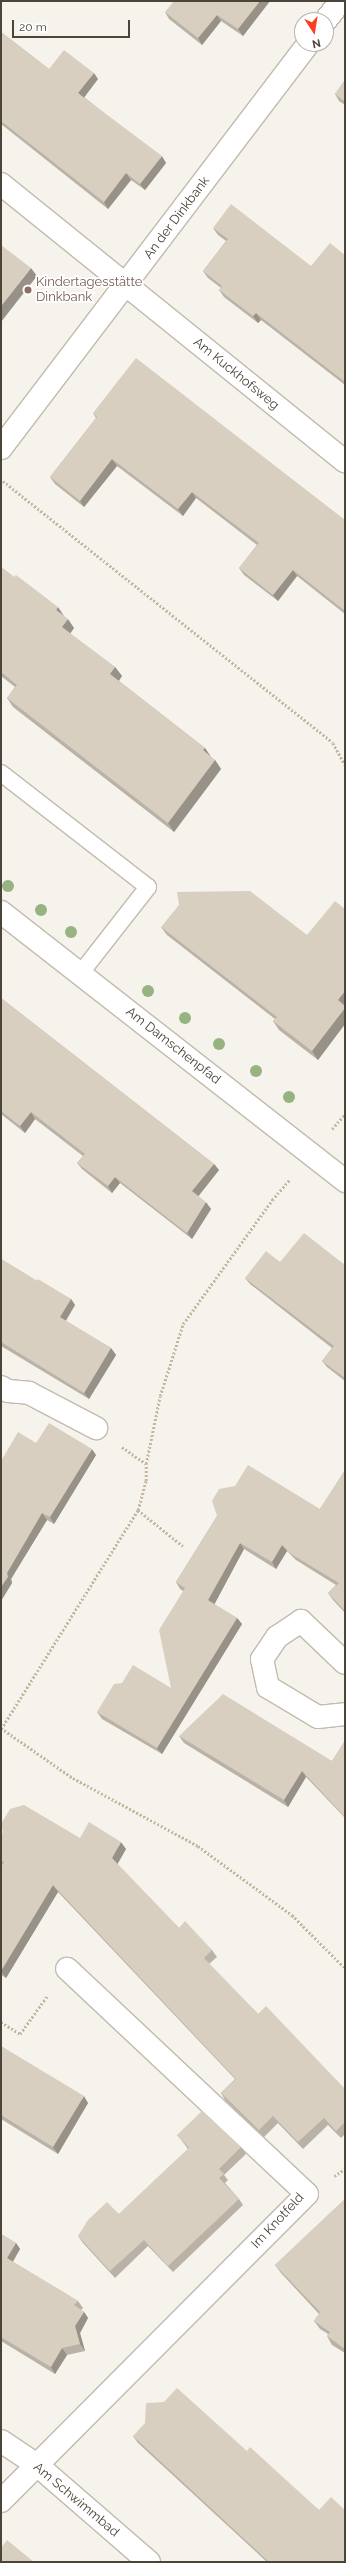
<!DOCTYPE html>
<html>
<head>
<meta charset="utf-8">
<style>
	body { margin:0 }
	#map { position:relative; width:346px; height:2563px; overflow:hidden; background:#f6f3ec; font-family:Raleway,sans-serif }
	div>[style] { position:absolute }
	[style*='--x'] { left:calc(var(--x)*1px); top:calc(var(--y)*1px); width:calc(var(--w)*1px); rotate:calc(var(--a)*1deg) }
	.path>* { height:2.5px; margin-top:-1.25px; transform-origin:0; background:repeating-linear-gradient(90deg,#c4b79f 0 2px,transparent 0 4px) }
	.roads { filter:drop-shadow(1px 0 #c2bbae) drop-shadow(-1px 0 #c2bbae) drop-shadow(0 1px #c2bbae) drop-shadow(0 -1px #c2bbae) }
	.lane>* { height:16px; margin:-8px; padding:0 8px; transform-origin:8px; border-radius:8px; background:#fff }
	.street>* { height:22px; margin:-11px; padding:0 11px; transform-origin:11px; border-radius:11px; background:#fff }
	.trees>* { width:12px; height:12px; margin:-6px; border-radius:50%; background:#97b381 }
	.wall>* { inset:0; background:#bab2a6 }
	.shaded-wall>* { inset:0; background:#979187 }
	.building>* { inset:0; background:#d8cfc1 }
	.dots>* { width:11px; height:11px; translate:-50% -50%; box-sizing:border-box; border:2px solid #fff; border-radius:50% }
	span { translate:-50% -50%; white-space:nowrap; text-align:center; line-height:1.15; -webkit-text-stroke:3.5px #fff; paint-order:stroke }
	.street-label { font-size:13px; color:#4b4439 }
	.education-label { font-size:13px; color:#785e54 }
	.left { translate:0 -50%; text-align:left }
	.frame { position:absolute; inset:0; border:2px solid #4b4439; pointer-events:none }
	.north { position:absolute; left:294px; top:12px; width:40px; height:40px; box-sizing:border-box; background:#fff; border:1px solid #b7b4b0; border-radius:50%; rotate:168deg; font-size:11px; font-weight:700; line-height:16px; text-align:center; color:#4b4439 }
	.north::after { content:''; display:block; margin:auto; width:14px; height:18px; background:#fc3f1d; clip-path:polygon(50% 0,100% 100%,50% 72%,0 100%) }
	.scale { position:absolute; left:12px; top:20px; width:118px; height:18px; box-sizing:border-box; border:2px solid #4b4439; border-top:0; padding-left:5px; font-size:12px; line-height:14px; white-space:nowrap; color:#4b4439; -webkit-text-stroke:3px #fff; paint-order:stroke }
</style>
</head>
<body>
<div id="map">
	<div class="path">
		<i style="--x:3;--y:481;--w:421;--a:38.4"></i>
		<i style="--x:333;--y:743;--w:25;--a:61"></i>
		<i style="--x:332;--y:1129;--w:20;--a:-49"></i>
		<i style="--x:122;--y:1447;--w:29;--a:35"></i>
		<i style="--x:138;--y:1510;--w:59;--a:38.8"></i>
		<i style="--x:1;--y:1728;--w:88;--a:34.8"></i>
		<i style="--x:73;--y:1778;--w:142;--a:28.5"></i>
		<i style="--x:198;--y:1846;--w:117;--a:36.3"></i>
		<i style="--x:292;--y:1915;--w:75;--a:45"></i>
		<i style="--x:1;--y:1729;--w:258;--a:-58"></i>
		<i style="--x:138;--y:1510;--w:30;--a:-75"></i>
		<i style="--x:146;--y:1481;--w:17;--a:-90"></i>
		<i style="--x:146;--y:1464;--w:69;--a:-78.4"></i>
		<i style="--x:160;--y:1396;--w:76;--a:-72.3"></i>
		<i style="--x:183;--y:1324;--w:153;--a:-54.3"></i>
		<i style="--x:272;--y:1200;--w:28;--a:-49"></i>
		<i style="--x:1;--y:2022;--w:22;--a:32"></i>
		<i style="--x:20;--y:2034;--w:47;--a:-54.6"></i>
		<i style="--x:334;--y:2176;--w:13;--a:-32"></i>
	</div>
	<div class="roads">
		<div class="lane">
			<i style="--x:1;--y:773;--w:186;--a:37.8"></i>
			<i style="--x:148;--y:887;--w:110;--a:128"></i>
		</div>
		<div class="street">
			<i style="--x:326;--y:20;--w:24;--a:-52"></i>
			<i style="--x:1;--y:184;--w:442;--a:38.9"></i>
			<i style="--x:1;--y:448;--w:507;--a:-52.77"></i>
			<i style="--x:1;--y:912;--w:437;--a:38"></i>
			<i style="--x:1;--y:1387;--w:8;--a:30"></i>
			<i style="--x:8;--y:1391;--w:21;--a:5"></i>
			<i style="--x:29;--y:1393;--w:76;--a:27.6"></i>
			<i style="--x:345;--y:1663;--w:61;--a:-136.3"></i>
			<i style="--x:301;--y:1621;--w:29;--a:146"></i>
			<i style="--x:277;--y:1637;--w:27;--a:124"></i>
			<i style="--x:262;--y:1659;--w:29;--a:78"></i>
			<i style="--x:268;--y:1687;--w:58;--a:31"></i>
			<i style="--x:318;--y:1717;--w:27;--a:-6"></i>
			<i style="--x:1;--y:2441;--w:43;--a:33.7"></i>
			<i style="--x:37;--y:2465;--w:148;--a:40.9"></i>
			<i style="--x:1;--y:2501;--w:433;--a:-45.1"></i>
			<i style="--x:307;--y:2194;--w:329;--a:-136.8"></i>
		</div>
	</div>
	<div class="trees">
		<i style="left:8px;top:886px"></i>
		<i style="left:41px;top:910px"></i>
		<i style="left:71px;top:932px"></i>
		<i style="left:148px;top:991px"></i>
		<i style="left:185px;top:1018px"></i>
		<i style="left:219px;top:1044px"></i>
		<i style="left:256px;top:1071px"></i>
		<i style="left:289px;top:1097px"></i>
	</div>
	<div class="wall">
		<i style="clip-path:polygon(270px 1px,243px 36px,221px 21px,202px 45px,169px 19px,165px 12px)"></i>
		<i style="clip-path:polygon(1px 32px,49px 69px,98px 79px,84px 97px,166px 163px,145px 190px,131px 180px,108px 209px,1px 124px)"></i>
		<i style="clip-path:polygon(345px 80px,345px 105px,339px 101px,335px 94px)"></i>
		<i style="clip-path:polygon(213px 228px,311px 266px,345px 255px,345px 385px,261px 320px,258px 323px,224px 297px,219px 290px,221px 288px,208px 278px,203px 271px,226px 241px,218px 235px)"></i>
		<i style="clip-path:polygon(93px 413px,345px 520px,345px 614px,297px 576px,278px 601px,244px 575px,239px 568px,257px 545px,196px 498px,183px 516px,117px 466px,84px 507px,55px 484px,50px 477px,96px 418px)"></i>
		<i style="clip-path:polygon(1px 567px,64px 616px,74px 628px,70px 634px,115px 667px,122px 676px,119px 681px,205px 748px,211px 757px,215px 760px,221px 769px,174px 832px,13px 707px,7px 698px,15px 687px,1px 676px)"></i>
		<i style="clip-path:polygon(345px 909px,345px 1024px,318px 1060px,279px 1030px,273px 1021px,275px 1019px,167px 935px,161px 927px,307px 935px)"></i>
		<i style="clip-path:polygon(1px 998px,214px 1164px,219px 1170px,198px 1196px,211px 1209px,192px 1239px,120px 1183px,112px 1193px,82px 1169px,77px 1163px,83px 1156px,35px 1119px,25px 1133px,1px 1114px)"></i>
		<i style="clip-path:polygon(1px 1259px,37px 1281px,71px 1299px,75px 1305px,66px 1321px,111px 1348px,116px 1355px,89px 1399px,1px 1346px)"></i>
		<i style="clip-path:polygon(280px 1262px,345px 1265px,345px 1381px,327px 1367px,322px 1361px,332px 1348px,250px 1284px,245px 1278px)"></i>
		<i style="clip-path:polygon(36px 1443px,96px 1455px,54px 1524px,47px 1520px,11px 1579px,12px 1583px,1px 1601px,1px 1461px)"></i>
		<i style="clip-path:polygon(345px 1470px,345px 1613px,333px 1600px,328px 1593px,336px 1585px,296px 1560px,287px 1551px,276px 1569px,244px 1549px,214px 1604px,237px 1618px,242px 1624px,162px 1754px,102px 1719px,97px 1712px,171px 1688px,183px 1591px,180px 1589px,176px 1582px,217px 1516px,320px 1509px)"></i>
		<i style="clip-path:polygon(179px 1736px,332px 1761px,345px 1741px,345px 1818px,306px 1777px,288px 1807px,184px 1743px)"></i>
		<i style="clip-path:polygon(1px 1835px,80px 1838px,126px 1849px,117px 1864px,179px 1928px,212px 1950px,217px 1957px,209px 1964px,258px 2014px,345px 2089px,345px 2134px,341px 2138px,328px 2125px,303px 2149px,278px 2123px,264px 2137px,225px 2100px,221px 2093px,235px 2079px,58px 1892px,6px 1978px,1px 1975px,1px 1867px,3px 1865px,1px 1864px)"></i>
		<i style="clip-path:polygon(1px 2046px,88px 2103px,58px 2154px,1px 2119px)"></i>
		<i style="clip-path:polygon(177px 2135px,241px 2147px,246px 2154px,224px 2175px,228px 2180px,225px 2183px,239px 2199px,243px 2205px,173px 2272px,148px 2246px,115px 2278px,83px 2243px,78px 2236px,119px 2214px,188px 2149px,182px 2141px)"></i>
		<i style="clip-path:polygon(345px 2199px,345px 2353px,332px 2345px,327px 2336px,328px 2334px,320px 2329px,314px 2321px,319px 2314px,281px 2273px,275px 2265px)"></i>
		<i style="clip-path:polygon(1px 2234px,16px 2243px,20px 2249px,13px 2262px,78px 2301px,83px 2308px,81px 2310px,84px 2312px,88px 2318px,80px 2333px,85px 2351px,67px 2355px,55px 2374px,1px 2341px)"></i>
		<i style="clip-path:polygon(133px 2436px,247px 2451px,319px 2510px,345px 2562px,267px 2562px,138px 2443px)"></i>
	</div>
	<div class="shaded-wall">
		<i style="clip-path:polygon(260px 1px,270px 1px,243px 36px,238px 29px)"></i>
		<i style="clip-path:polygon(217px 15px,221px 21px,202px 45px,198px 38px)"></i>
		<i style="clip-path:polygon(94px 73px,98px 79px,83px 99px,78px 93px)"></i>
		<i style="clip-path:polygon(162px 156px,166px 163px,145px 190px,140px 184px)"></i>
		<i style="clip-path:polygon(126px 173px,131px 180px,108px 209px,104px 202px)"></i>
		<i style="clip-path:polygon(31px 268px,37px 276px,1px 322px,1px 306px)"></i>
		<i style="clip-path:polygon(256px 313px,261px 320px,258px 323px,253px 316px)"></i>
		<i style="clip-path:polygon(112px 459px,117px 466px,84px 507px,80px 501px)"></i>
		<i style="clip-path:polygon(192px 492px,196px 498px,183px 516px,178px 509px)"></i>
		<i style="clip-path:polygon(293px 570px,297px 576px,278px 601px,273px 595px)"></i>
		<i style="clip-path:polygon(58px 607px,64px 616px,56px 610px)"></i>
		<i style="clip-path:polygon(68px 619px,74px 628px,68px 636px,62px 627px)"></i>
		<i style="clip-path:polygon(115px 667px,122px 676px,117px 683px,110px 674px)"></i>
		<i style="clip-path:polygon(205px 748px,211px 757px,203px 750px)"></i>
		<i style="clip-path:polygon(215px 760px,221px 769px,174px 832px,168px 823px)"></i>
		<i style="clip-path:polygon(345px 991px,345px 1008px,338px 1000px)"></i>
		<i style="clip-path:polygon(345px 1008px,345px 1024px,318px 1060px,312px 1051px)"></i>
		<i style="clip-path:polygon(31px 1112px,35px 1119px,25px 1133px,20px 1126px)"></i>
		<i style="clip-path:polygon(214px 1164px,219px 1170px,197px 1198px,192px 1191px)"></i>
		<i style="clip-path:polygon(115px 1177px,120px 1183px,112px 1193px,108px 1186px)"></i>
		<i style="clip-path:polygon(206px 1202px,211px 1209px,192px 1239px,187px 1233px)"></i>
		<i style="clip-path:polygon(71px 1299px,75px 1305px,64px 1323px,60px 1317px)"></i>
		<i style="clip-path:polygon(111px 1348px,116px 1355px,89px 1399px,84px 1393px)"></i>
		<i style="clip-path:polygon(92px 1449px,96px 1455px,54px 1524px,50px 1517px)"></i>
		<i style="clip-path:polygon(42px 1513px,47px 1520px,11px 1579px,12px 1583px,1px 1601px,1px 1587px,7px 1573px)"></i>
		<i style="clip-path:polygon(240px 1543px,244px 1549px,213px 1607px,208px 1600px)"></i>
		<i style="clip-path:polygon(282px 1545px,287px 1551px,276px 1569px,272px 1562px)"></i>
		<i style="clip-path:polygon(237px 1618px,242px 1624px,162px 1754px,157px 1748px)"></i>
		<i style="clip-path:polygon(302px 1771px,306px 1777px,288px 1807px,284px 1800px)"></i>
		<i style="clip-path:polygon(121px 1842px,126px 1849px,117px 1865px,112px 1858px)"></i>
		<i style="clip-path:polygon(53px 1885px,58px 1892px,6px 1978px,1px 1971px)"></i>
		<i style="clip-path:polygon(84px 2096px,88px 2103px,58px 2154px,53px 2147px)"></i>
		<i style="clip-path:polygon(16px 2243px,20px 2249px,11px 2264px,7px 2258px)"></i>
		<i style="clip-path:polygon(84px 2312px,88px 2318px,80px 2333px,85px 2351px,80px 2344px,75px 2326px)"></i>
		<i style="clip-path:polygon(62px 2348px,67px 2355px,55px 2374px,51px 2367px)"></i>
	</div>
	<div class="building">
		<i style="clip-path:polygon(174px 1px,260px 1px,238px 29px,217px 15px,198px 38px,165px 12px)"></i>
		<i style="clip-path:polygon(1px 32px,49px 69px,64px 50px,94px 73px,78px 93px,162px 156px,140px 184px,126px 173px,104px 202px,1px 121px)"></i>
		<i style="clip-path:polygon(345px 80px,345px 102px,335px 94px)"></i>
		<i style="clip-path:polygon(231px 204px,311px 266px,330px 243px,345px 255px,345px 382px,256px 313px,253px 316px,219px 290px,222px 286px,203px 271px,228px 239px,213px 228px)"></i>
		<i style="clip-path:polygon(1px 245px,31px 268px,1px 306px)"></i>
		<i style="clip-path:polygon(136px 358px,345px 520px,345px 611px,293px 570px,273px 595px,239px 568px,259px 543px,192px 492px,178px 509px,112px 459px,80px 501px,50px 477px,97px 417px,93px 413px)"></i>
		<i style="clip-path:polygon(1px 567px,14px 577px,16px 575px,58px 607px,56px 610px,68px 619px,62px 627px,115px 667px,110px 674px,205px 748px,203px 750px,215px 760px,168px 823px,7px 698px,17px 685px,1px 672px)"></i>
		<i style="clip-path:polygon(250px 891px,307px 935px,335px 901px,345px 909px,345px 991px,338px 1000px,345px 1006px,345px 1008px,312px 1051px,273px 1021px,277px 1017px,161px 927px,179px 905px,177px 892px)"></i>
		<i style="clip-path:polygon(1px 998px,214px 1164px,192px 1191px,206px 1202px,187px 1233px,115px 1177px,108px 1186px,77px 1163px,85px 1154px,31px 1112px,20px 1126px,1px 1111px)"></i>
		<i style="clip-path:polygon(304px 1233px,345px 1265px,345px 1378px,322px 1361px,334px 1346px,245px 1278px,266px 1251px,280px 1262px)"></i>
		<i style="clip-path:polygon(1px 1259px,37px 1281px,38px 1279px,71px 1299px,60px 1317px,111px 1348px,84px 1393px,1px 1342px)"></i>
		<i style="clip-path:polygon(49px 1423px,92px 1449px,50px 1517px,42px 1513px,7px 1573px,8px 1577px,1px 1587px,1px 1461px,18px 1432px,36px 1443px)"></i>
		<i style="clip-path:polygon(248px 1465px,320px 1509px,345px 1470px,345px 1611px,328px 1593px,339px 1583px,291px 1554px,282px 1545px,272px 1562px,240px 1543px,208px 1600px,237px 1618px,157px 1748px,97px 1712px,114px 1684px,122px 1683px,133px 1665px,171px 1688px,159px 1630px,185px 1588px,176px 1582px,217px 1516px,212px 1501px,219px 1489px,235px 1486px)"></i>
		<i style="clip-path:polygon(223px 1694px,332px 1761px,345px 1740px,345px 1817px,302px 1771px,284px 1800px,179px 1736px)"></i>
		<i style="clip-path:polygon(24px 1805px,80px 1838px,89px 1822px,121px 1842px,112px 1858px,179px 1928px,185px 1921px,212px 1950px,204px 1958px,258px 2014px,266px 2006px,345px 2089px,345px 2122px,336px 2131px,324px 2118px,298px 2142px,273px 2116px,259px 2130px,221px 2093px,236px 2079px,53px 1885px,1px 1971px,1px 1867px,4px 1862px,1px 1860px,1px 1835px,3px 1832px,1px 1824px,10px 1809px)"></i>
		<i style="clip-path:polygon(1px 2046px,84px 2096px,53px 2147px,1px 2115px)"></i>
		<i style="clip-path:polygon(202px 2111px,241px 2147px,219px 2169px,224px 2174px,219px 2178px,239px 2199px,168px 2266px,144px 2240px,110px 2271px,78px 2236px,88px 2220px,107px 2202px,119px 2214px,189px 2148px,177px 2135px)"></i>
		<i style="clip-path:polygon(345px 2199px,345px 2349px,327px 2336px,330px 2332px,314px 2321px,320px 2312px,275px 2265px)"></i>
		<i style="clip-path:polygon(1px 2234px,16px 2243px,7px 2258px,78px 2301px,74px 2305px,84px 2312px,75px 2326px,80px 2344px,62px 2348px,51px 2367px,1px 2337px)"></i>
		<i style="clip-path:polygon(177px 2388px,247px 2451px,250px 2447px,319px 2510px,331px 2497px,345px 2510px,345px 2562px,269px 2562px,133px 2436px,145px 2423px,146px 2403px,164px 2402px)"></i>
		<i style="clip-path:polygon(7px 2540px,34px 2562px,1px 2562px,1px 2548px)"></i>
	</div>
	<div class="dots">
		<i style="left:28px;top:290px;background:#8d6e63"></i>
	</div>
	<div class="street-label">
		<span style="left:177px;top:218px;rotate:-53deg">An der Dinkbank</span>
		<span style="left:236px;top:374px;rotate:39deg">Am Kuckhofsweg</span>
		<span style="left:173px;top:1046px;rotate:38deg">Am Damschenpfad</span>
		<span style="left:278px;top:2221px;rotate:-47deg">Im Knotfeld</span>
		<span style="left:76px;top:2500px;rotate:40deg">Am Schwimmbad</span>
	</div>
	<div class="education-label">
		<span class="left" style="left:36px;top:290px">Kindertagesstätte<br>Dinkbank</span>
	</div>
	<div class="frame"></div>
	<div class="north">N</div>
	<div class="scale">20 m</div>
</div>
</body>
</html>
